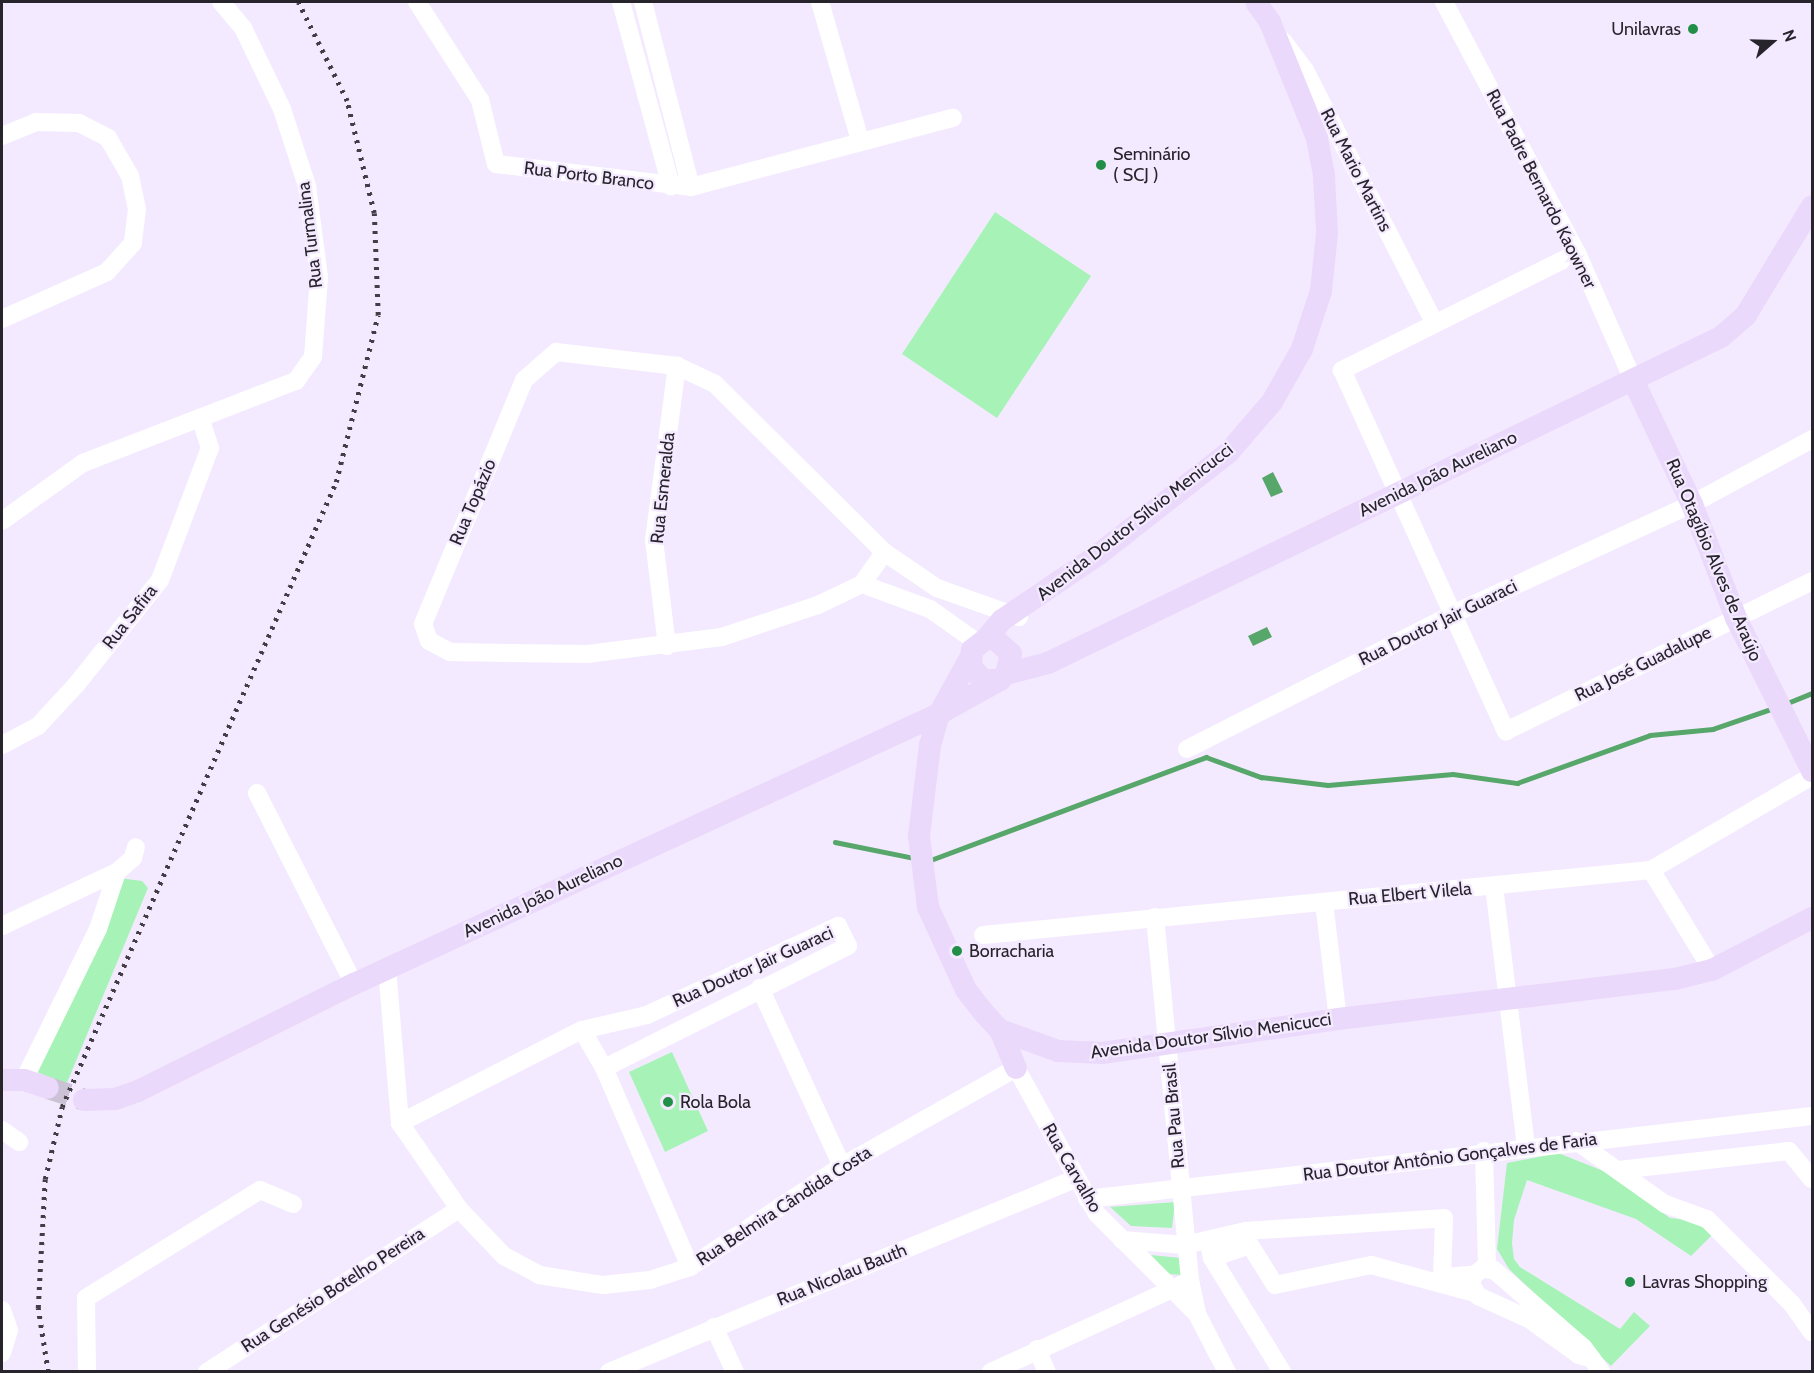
<!DOCTYPE html>
<html>
<head>
<meta charset="utf-8">
<style>
	body { margin:0 }
	#map { position:relative; width:1814px; height:1373px; overflow:hidden; background:#f4eaff; font-family:Cabin,sans-serif }
	div>[style] { position:absolute }
	[style*='--x'] { left:calc(var(--x)*1px); top:calc(var(--y)*1px); width:calc(var(--w)*1px); rotate:calc(var(--a)*1deg) }
	.green>* { inset:0; background:#a7f3b7 }
	.water>* { inset:0; background:#57a66a }
	.stream>* { height:4.5px; margin:-2.25px; padding:0 2.25px; transform-origin:2.25px; border-radius:2.25px; background:#57a66a }
	.major-tunnel>* { height:22px; margin-top:-11px; transform-origin:0; background:repeating-linear-gradient(90deg,#cbc2d5 0 22px,transparent 0 33px) }
	.minor>* { height:18px; margin:-9px; padding:0 9px; transform-origin:9px; border-radius:9px; background:#fff }
	.major>* { height:22px; margin:-11px; padding:0 11px; transform-origin:11px; border-radius:11px; background:#ebd9fc }
	.rail>* { height:4.5px; margin-top:-2.25px; transform-origin:0; background:repeating-linear-gradient(90deg,#423d47 0 3px,transparent 0 9px) }
	.dots>* { width:16px; height:16px; translate:-50% -50%; box-sizing:border-box; border:3px solid #f4eaff; border-radius:50% }
	span { translate:-50% -50%; white-space:nowrap; text-align:center; line-height:1.15; -webkit-text-stroke:4.5px #f4eaff; paint-order:stroke }
	.poi-label { font-size:18px; color:#28242c }
	.right { translate:-100% -50%; text-align:right }
	.left { translate:0 -50%; text-align:left }
	.street-label { font-size:18px; color:#28242c }
	.frame { position:absolute; inset:0; border:3px solid #28242c; pointer-events:none }
	.north { position:absolute; left:1742px; top:12px; width:60px; height:60px; -webkit-text-stroke:4px #f4eaff; paint-order:stroke; rotate:70deg; font-size:16px; font-weight:700; line-height:24px; text-align:center; color:#28242c }
	.north::after { content:''; display:block; margin:auto; width:21px; height:27px; background:#28242c; clip-path:polygon(50% 0,100% 100%,50% 72%,0 100%) }
</style>
</head>
<body>
<div id="map">
	<div class="green">
		<i style="clip-path:polygon(995px 212px,1091px 276px,997px 418px,902px 354px)"></i>
		<i style="clip-path:polygon(119px 878px,142px 881px,148px 888px,66px 1085px,33px 1070px)"></i>
		<i style="clip-path:polygon(672px 1052px,708px 1131px,665px 1152px,629px 1072px)"></i>
		<i style="clip-path:polygon(1558px 1153px,1606px 1172px,1670px 1218px,1698px 1221px,1716px 1231px,1691px 1256px,1636px 1219px,1527px 1180px,1514px 1220px,1512px 1243px,1514px 1259px,1520px 1267px,1620px 1329px,1634px 1312px,1650px 1326px,1611px 1366px,1509px 1269px,1497px 1249px,1507px 1163px)"></i>
		<i style="clip-path:polygon(1175px 1202px,1172px 1228px,1131px 1226px,1110px 1207px)"></i>
		<i style="clip-path:polygon(1151px 1255px,1181px 1258px,1182px 1275px,1167px 1274px)"></i>
	</div>
	<div class="water">
		<i style="clip-path:polygon(1273px 472px,1283px 492px,1271px 497px,1262px 478px)"></i>
		<i style="clip-path:polygon(1267px 627px,1272px 637px,1253px 646px,1248px 636px)"></i>
	</div>
	<div class="stream">
		<i style="--x:1785;--y:704;--w:29;--a:-22"></i>
		<i style="--x:835;--y:842;--w:81;--a:11.4"></i>
		<i style="--x:928;--y:861;--w:297;--a:-20.5"></i>
		<i style="--x:1206;--y:757;--w:59;--a:20"></i>
		<i style="--x:1261;--y:777;--w:67;--a:6.8"></i>
		<i style="--x:1328;--y:785;--w:125;--a:-5"></i>
		<i style="--x:1453;--y:774;--w:65;--a:8"></i>
		<i style="--x:1517;--y:783;--w:141;--a:-19.8"></i>
		<i style="--x:1650;--y:735;--w:63;--a:-5.4"></i>
		<i style="--x:1713;--y:729;--w:65;--a:-19"></i>
	</div>
	<div class="major-tunnel">
		<i style="--x:48;--y:1088;--w:38;--a:18"></i>
	</div>
	<div class="minor">
		<i style="--x:417;--y:2;--w:117;--a:57.3"></i>
		<i style="--x:480;--y:100;--w:66;--a:76"></i>
		<i style="--x:496;--y:164;--w:196;--a:6.7"></i>
		<i style="--x:691;--y:187;--w:271;--a:-14.8"></i>
		<i style="--x:621;--y:2;--w:191;--a:74.8"></i>
		<i style="--x:643;--y:2;--w:191;--a:75.5"></i>
		<i style="--x:820;--y:2;--w:145;--a:73.9"></i>
		<i style="--x:1444;--y:2;--w:284;--a:62.1"></i>
		<i style="--x:1577;--y:253;--w:139;--a:66.2"></i>
		<i style="--x:1283;--y:41;--w:36;--a:53"></i>
		<i style="--x:1305;--y:70;--w:283;--a:62.9"></i>
		<i style="--x:2;--y:136;--w:37;--a:-22"></i>
		<i style="--x:36;--y:122;--w:43;--a:1.3"></i>
		<i style="--x:79;--y:123;--w:33;--a:27"></i>
		<i style="--x:108;--y:138;--w:44;--a:59.9"></i>
		<i style="--x:130;--y:176;--w:34;--a:78"></i>
		<i style="--x:137;--y:209;--w:34;--a:97"></i>
		<i style="--x:133;--y:243;--w:39;--a:132"></i>
		<i style="--x:107;--y:272;--w:115;--a:155.9"></i>
		<i style="--x:1577;--y:253;--w:263;--a:153.5"></i>
		<i style="--x:1342;--y:370;--w:397;--a:65.6"></i>
		<i style="--x:1506;--y:731;--w:341;--a:-26.1"></i>
		<i style="--x:2;--y:521;--w:100;--a:-35.6"></i>
		<i style="--x:83;--y:463;--w:228;--a:-21.1"></i>
		<i style="--x:296;--y:381;--w:29;--a:-55"></i>
		<i style="--x:313;--y:357;--w:80;--a:-85.7"></i>
		<i style="--x:319;--y:277;--w:92;--a:-97.5"></i>
		<i style="--x:307;--y:186;--w:81;--a:-108"></i>
		<i style="--x:282;--y:109;--w:90;--a:-115.7"></i>
		<i style="--x:243;--y:28;--w:34;--a:-130"></i>
		<i style="--x:862;--y:584;--w:39;--a:-55"></i>
		<i style="--x:978;--y:643;--w:59;--a:-144.7"></i>
		<i style="--x:930;--y:609;--w:72;--a:-159.8"></i>
		<i style="--x:862;--y:584;--w:49;--a:154.5"></i>
		<i style="--x:818;--y:605;--w:101;--a:161.6"></i>
		<i style="--x:722;--y:637;--w:135;--a:172.8"></i>
		<i style="--x:588;--y:654;--w:138;--a:-179.2"></i>
		<i style="--x:450;--y:652;--w:24;--a:-152"></i>
		<i style="--x:429;--y:641;--w:18;--a:-109"></i>
		<i style="--x:423;--y:624;--w:264;--a:-67.5"></i>
		<i style="--x:524;--y:380;--w:43;--a:-41.2"></i>
		<i style="--x:556;--y:352;--w:122;--a:6.6"></i>
		<i style="--x:677;--y:366;--w:42;--a:25.3"></i>
		<i style="--x:715;--y:384;--w:238;--a:44.8"></i>
		<i style="--x:884;--y:552;--w:64;--a:34.2"></i>
		<i style="--x:937;--y:588;--w:87;--a:19.5"></i>
		<i style="--x:667;--y:646;--w:107;--a:-97"></i>
		<i style="--x:654;--y:540;--w:176;--a:-82.5"></i>
		<i style="--x:2;--y:745;--w:41;--a:-27.8"></i>
		<i style="--x:38;--y:726;--w:56;--a:-47.2"></i>
		<i style="--x:76;--y:685;--w:134;--a:-51.3"></i>
		<i style="--x:160;--y:580;--w:141;--a:-69.3"></i>
		<i style="--x:210;--y:448;--w:32;--a:-108"></i>
		<i style="--x:1187;--y:749;--w:301;--a:-26.9"></i>
		<i style="--x:1455;--y:613;--w:261;--a:-24.7"></i>
		<i style="--x:1692;--y:504;--w:136;--a:-28.4"></i>
		<i style="--x:257;--y:793;--w:214;--a:63.1"></i>
		<i style="--x:1651;--y:870;--w:117;--a:58.6"></i>
		<i style="--x:1494;--y:886;--w:263;--a:83"></i>
		<i style="--x:1324;--y:902;--w:118;--a:83.2"></i>
		<i style="--x:1155;--y:917;--w:365;--a:84.5"></i>
		<i style="--x:1190;--y:1280;--w:35;--a:78"></i>
		<i style="--x:1197;--y:1314;--w:65;--a:62.7"></i>
		<i style="--x:2;--y:926;--w:127;--a:-25.2"></i>
		<i style="--x:117;--y:872;--w:21;--a:-41"></i>
		<i style="--x:133;--y:858;--w:11;--a:-75"></i>
		<i style="--x:983;--y:935;--w:671;--a:-5.56"></i>
		<i style="--x:1651;--y:870;--w:186;--a:-30.3"></i>
		<i style="--x:387;--y:968;--w:156;--a:85.2"></i>
		<i style="--x:400;--y:1123;--w:104;--a:55.5"></i>
		<i style="--x:459;--y:1209;--w:65;--a:46.2"></i>
		<i style="--x:504;--y:1256;--w:40;--a:28"></i>
		<i style="--x:539;--y:1275;--w:65;--a:8.9"></i>
		<i style="--x:603;--y:1285;--w:47;--a:-6.1"></i>
		<i style="--x:650;--y:1280;--w:42;--a:-18"></i>
		<i style="--x:690;--y:1267;--w:182;--a:-33.6"></i>
		<i style="--x:842;--y:1166;--w:200;--a:-29.4"></i>
		<i style="--x:1016;--y:1068;--w:167;--a:61"></i>
		<i style="--x:1097;--y:1214;--w:141;--a:45"></i>
		<i style="--x:760;--y:988;--w:196;--a:65.3"></i>
		<i style="--x:582;--y:1030;--w:44;--a:59.9"></i>
		<i style="--x:604;--y:1068;--w:217;--a:66.6"></i>
		<i style="--x:24;--y:1080;--w:168;--a:-63.9"></i>
		<i style="--x:98;--y:929;--w:60;--a:-71.6"></i>
		<i style="--x:400;--y:1123;--w:204;--a:-27.1"></i>
		<i style="--x:582;--y:1030;--w:67;--a:-13"></i>
		<i style="--x:647;--y:1015;--w:211;--a:-25"></i>
		<i style="--x:838;--y:926;--w:22;--a:63"></i>
		<i style="--x:848;--y:946;--w:273;--a:153.4"></i>
		<i style="--x:2;--y:1130;--w:21;--a:35"></i>
		<i style="--x:1576;--y:1141;--w:109;--a:35.3"></i>
		<i style="--x:1665;--y:1204;--w:45;--a:19.7"></i>
		<i style="--x:1707;--y:1219;--w:120;--a:45"></i>
		<i style="--x:1792;--y:1304;--w:35;--a:55"></i>
		<i style="--x:1484;--y:1151;--w:117;--a:88.5"></i>
		<i style="--x:1619;--y:1170;--w:171;--a:-6.4"></i>
		<i style="--x:1789;--y:1151;--w:36;--a:51"></i>
		<i style="--x:1087;--y:1199;--w:730;--a:-6.53"></i>
		<i style="--x:1122;--y:1240;--w:63;--a:4.5"></i>
		<i style="--x:1185;--y:1245;--w:62;--a:-13.1"></i>
		<i style="--x:1245;--y:1231;--w:199;--a:-3.7"></i>
		<i style="--x:1444;--y:1218;--w:59;--a:91.9"></i>
		<i style="--x:1442;--y:1277;--w:32;--a:-4"></i>
		<i style="--x:1210;--y:1248;--w:10;--a:79"></i>
		<i style="--x:1212;--y:1258;--w:134;--a:58.4"></i>
		<i style="--x:1212;--y:1258;--w:40;--a:-18.9"></i>
		<i style="--x:1250;--y:1245;--w:47;--a:58"></i>
		<i style="--x:1275;--y:1285;--w:98;--a:-11.8"></i>
		<i style="--x:1371;--y:1265;--w:108;--a:15.1"></i>
		<i style="--x:2;--y:1310;--w:21;--a:71"></i>
		<i style="--x:9;--y:1330;--w:24;--a:107"></i>
		<i style="--x:714;--y:1327;--w:50;--a:65"></i>
		<i style="--x:1037;--y:1349;--w:25;--a:67"></i>
		<i style="--x:1592;--y:1359;--w:14;--a:-163"></i>
		<i style="--x:1579;--y:1355;--w:62;--a:-144.2"></i>
		<i style="--x:1529;--y:1319;--w:56;--a:-155.7"></i>
		<i style="--x:1478;--y:1296;--w:14;--a:-120"></i>
		<i style="--x:1471;--y:1284;--w:9;--a:-72"></i>
		<i style="--x:1474;--y:1275;--w:10;--a:-37"></i>
		<i style="--x:1482;--y:1269;--w:12;--a:5"></i>
		<i style="--x:1494;--y:1270;--w:118;--a:40.9"></i>
		<i style="--x:1583;--y:1347;--w:15;--a:53"></i>
		<i style="--x:1592;--y:1359;--w:16;--a:55"></i>
		<i style="--x:87;--y:1372;--w:74;--a:-90.8"></i>
		<i style="--x:86;--y:1298;--w:205;--a:-31.8"></i>
		<i style="--x:260;--y:1190;--w:36;--a:23"></i>
		<i style="--x:207;--y:1372;--w:300;--a:-32.9"></i>
		<i style="--x:609;--y:1372;--w:504;--a:-22.5"></i>
		<i style="--x:991;--y:1372;--w:211;--a:-24.6"></i>
	</div>
	<div class="major">
		<i style="--x:1633;--y:380;--w:137;--a:64.6"></i>
		<i style="--x:1692;--y:504;--w:122;--a:68.9"></i>
		<i style="--x:1736;--y:618;--w:171;--a:63.6"></i>
		<i style="--x:986;--y:639;--w:25;--a:-50"></i>
		<i style="--x:1002;--y:620;--w:117;--a:-34.2"></i>
		<i style="--x:1099;--y:554;--w:164;--a:-38.1"></i>
		<i style="--x:1228;--y:453;--w:67;--a:-49.2"></i>
		<i style="--x:1272;--y:402;--w:61;--a:-60.5"></i>
		<i style="--x:1302;--y:349;--w:61;--a:-71.9"></i>
		<i style="--x:1321;--y:291;--w:58;--a:-84.1"></i>
		<i style="--x:1327;--y:233;--w:58;--a:-93"></i>
		<i style="--x:1324;--y:175;--w:38;--a:-101"></i>
		<i style="--x:1317;--y:138;--w:125;--a:-112.1"></i>
		<i style="--x:1270;--y:22;--w:24;--a:-125"></i>
		<i style="--x:970;--y:658;--w:64;--a:119"></i>
		<i style="--x:939;--y:714;--w:32;--a:106"></i>
		<i style="--x:930;--y:745;--w:92;--a:96.9"></i>
		<i style="--x:919;--y:836;--w:72;--a:82.8"></i>
		<i style="--x:928;--y:907;--w:91;--a:65.4"></i>
		<i style="--x:966;--y:990;--w:28;--a:52"></i>
		<i style="--x:983;--y:1012;--w:25;--a:47"></i>
		<i style="--x:1000;--y:1030;--w:62;--a:19.9"></i>
		<i style="--x:1058;--y:1051;--w:44;--a:2.6"></i>
		<i style="--x:1102;--y:1053;--w:238;--a:-8.2"></i>
		<i style="--x:1338;--y:1019;--w:339;--a:-6.8"></i>
		<i style="--x:1675;--y:979;--w:38;--a:-14"></i>
		<i style="--x:1712;--y:970;--w:113;--a:-27.5"></i>
		<i style="--x:1006;--y:674;--w:43;--a:-14.7"></i>
		<i style="--x:1048;--y:663;--w:748;--a:-25.85"></i>
		<i style="--x:1721;--y:337;--w:33;--a:-41"></i>
		<i style="--x:1746;--y:315;--w:127;--a:-58.8"></i>
		<i style="--x:1000;--y:1030;--w:41;--a:67.2"></i>
		<i style="--x:2;--y:1080;--w:22;--a:0"></i>
		<i style="--x:24;--y:1080;--w:25;--a:18"></i>
		<i style="--x:84;--y:1100;--w:31;--a:-2"></i>
		<i style="--x:115;--y:1099;--w:24;--a:-19"></i>
		<i style="--x:138;--y:1091;--w:241;--a:-26.4"></i>
		<i style="--x:354;--y:984;--w:644;--a:-24.78"></i>
		<i style="--x:939;--y:714;--w:70;--a:-29.1"></i>
		<i style="--x:1000;--y:680;--w:8;--a:-45"></i>
		<i style="--x:1006;--y:674;--w:21;--a:-76"></i>
		<i style="--x:1011;--y:654;--w:22;--a:-137"></i>
		<i style="--x:995;--y:639;--w:9;--a:180"></i>
		<i style="--x:986;--y:639;--w:18;--a:142"></i>
		<i style="--x:972;--y:650;--w:17;--a:93"></i>
		<i style="--x:971;--y:667;--w:18;--a:47"></i>
		<i style="--x:983;--y:680;--w:17;--a:0"></i>
	</div>
	<div class="rail">
		<i style="--x:48;--y:1372;--w:65;--a:-98.9"></i>
		<i style="--x:38;--y:1308;--w:129;--a:-86.9"></i>
		<i style="--x:45;--y:1179;--w:74;--a:-76.7"></i>
		<i style="--x:62;--y:1107;--w:682;--a:-66.33"></i>
		<i style="--x:336;--y:482;--w:172;--a:-75.9"></i>
		<i style="--x:378;--y:315;--w:102;--a:-92.2"></i>
		<i style="--x:374;--y:213;--w:115;--a:-103.6"></i>
		<i style="--x:347;--y:101;--w:110;--a:-116.3"></i>
	</div>
	<div class="dots">
		<i style="left:1693px;top:29px;background:#218f47"></i>
		<i style="left:1101px;top:165px;background:#218f47"></i>
		<i style="left:957px;top:951px;background:#218f47"></i>
		<i style="left:668px;top:1102px;background:#218f47"></i>
		<i style="left:1630px;top:1282px;background:#218f47"></i>
	</div>
	<div class="poi-label">
		<span class="right" style="left:1681px;top:29px">Unilavras</span>
		<span class="left" style="left:1113px;top:165px">Seminário<br>( SCJ )</span>
		<span class="left" style="left:969px;top:951px">Borracharia</span>
		<span class="left" style="left:680px;top:1102px">Rola Bola</span>
		<span class="left" style="left:1642px;top:1282px">Lavras Shopping</span>
	</div>
	<div class="street-label">
		<span style="left:1356px;top:170px;rotate:63deg">Rua Mario Martins</span>
		<span style="left:589px;top:176px;rotate:7deg">Rua Porto Branco</span>
		<span style="left:1541px;top:189px;rotate:63deg">Rua Padre Bernardo Kaowner</span>
		<span style="left:310px;top:235px;rotate:-97deg">Rua Turmalina</span>
		<span style="left:1438px;top:474px;rotate:-26deg">Avenida João Aureliano</span>
		<span style="left:663px;top:488px;rotate:-84deg">Rua Esmeralda</span>
		<span style="left:473px;top:502px;rotate:-67deg">Rua Topázio</span>
		<span style="left:1135px;top:522px;rotate:-38deg">Avenida Doutor Sílvio Menicucci</span>
		<span style="left:1714px;top:560px;rotate:67deg">Rua Otagíbio Alves de Araújo</span>
		<span style="left:130px;top:617px;rotate:-52deg">Rua Safira</span>
		<span style="left:1438px;top:623px;rotate:-26deg">Rua Doutor Jair Guaraci</span>
		<span style="left:1643px;top:664px;rotate:-26deg">Rua José Guadalupe</span>
		<span style="left:1410px;top:894px;rotate:-5deg">Rua Elbert Vilela</span>
		<span style="left:543px;top:896px;rotate:-25deg">Avenida João Aureliano</span>
		<span style="left:753px;top:967px;rotate:-24deg">Rua Doutor Jair Guaraci</span>
		<span style="left:1211px;top:1036px;rotate:-8deg">Avenida Doutor Sílvio Menicucci</span>
		<span style="left:1174px;top:1116px;rotate:-95deg">Rua Pau Brasil</span>
		<span style="left:1450px;top:1157px;rotate:-7deg">Rua Doutor Antônio Gonçalves de Faria</span>
		<span style="left:1072px;top:1168px;rotate:60deg">Rua Carvalho</span>
		<span style="left:784px;top:1206px;rotate:-33deg">Rua Belmira Cândida Costa</span>
		<span style="left:842px;top:1275px;rotate:-22deg">Rua Nicolau Bauth</span>
		<span style="left:333px;top:1290px;rotate:-33deg">Rua Genésio Botelho Pereira</span>
	</div>
	<div class="frame"></div>
	<div class="north">N</div>
</div>
</body>
</html>
